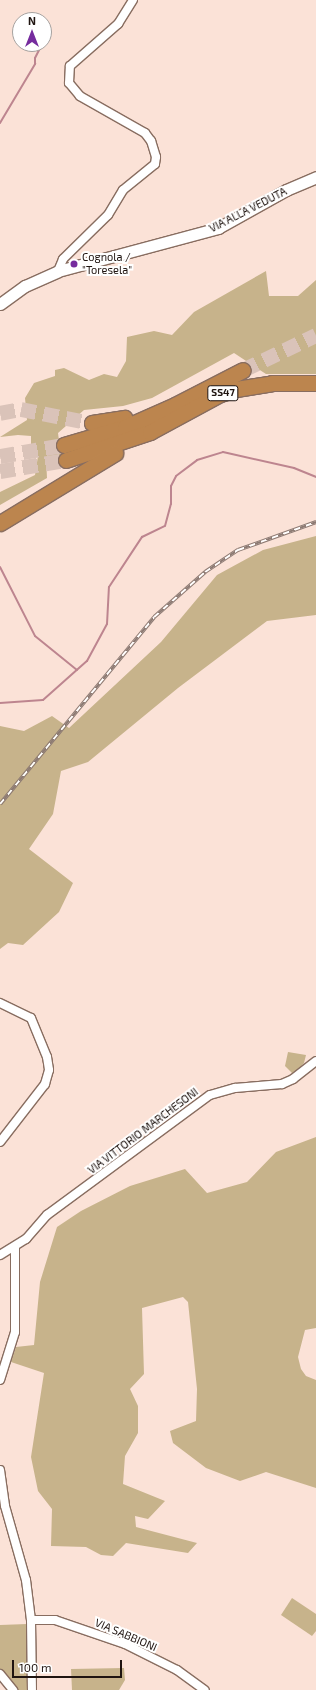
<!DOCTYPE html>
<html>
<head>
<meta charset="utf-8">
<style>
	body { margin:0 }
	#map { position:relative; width:316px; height:1690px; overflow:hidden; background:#fbe2d7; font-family:"Exo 2",sans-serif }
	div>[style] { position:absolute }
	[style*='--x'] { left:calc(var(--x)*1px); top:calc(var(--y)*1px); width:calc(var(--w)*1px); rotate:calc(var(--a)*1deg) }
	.green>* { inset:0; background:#c7b38b }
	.stream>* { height:2px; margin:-1px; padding:0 1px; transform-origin:1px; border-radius:1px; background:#bd858f }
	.highway-tunnel>* { height:15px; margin-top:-7.5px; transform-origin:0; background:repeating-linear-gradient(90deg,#dac3b9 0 15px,transparent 0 23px) }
	.roads { filter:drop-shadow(1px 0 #886d60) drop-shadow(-1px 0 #886d60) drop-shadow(0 1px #886d60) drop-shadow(0 -1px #886d60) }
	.street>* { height:8px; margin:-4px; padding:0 4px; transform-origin:4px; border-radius:4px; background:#fff }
	.secondary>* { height:11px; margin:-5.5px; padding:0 5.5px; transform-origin:5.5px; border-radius:5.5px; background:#fff }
	.highway>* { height:15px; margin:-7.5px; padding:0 7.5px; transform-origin:7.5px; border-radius:7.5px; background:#bc854e }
	.rail>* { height:3.5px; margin-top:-1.75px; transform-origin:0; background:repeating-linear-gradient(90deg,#fff 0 6px,#8c7a73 0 12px); box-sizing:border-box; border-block:1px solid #8c7a73 }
	.dots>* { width:11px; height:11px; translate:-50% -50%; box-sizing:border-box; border:2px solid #fff; border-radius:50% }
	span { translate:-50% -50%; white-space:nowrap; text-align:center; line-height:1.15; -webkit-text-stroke:4px #fff; paint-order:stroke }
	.shield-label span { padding:1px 3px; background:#fff; border:1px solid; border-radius:3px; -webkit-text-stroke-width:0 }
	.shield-label { font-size:10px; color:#1f1410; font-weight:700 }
	.street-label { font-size:11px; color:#1f1410 }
	.poi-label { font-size:11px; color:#1f1410 }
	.left { translate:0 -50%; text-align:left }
	.north { position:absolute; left:12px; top:12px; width:40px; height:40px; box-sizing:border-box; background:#fff; border:1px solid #a5a19f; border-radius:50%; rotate:0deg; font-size:11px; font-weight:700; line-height:16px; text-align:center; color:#1f1410 }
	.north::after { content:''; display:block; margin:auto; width:14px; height:18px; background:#762c9e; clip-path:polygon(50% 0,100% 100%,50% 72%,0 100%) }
	.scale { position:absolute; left:12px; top:1660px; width:110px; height:18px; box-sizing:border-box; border:2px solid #1f1410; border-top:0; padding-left:5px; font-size:12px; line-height:14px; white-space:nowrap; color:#1f1410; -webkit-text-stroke:3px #fff; paint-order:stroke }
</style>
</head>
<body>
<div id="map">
	<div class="green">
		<i style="clip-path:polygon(266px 271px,269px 296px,298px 296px,316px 280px,316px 374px,266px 374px,234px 353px,152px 398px,123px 406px,84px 410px,58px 433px,61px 456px,46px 458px,47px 478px,0 505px,0 492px,35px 475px,38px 456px,31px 452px,31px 436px,18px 435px,0 437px,27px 420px,25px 398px,34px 383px,55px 376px,55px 370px,64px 368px,89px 380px,104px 374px,117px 377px,126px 361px,127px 337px,154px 331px,172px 335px,194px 312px)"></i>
		<i style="clip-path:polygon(316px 536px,316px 615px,267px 621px,178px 688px,88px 762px,61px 771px,53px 814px,29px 849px,73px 883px,59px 912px,23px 945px,8px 943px,0 949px,0 726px,24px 731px,52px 716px,69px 728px,161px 642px,217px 575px,263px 550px)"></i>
		<i style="clip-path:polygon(288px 1052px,306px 1055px,304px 1063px,294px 1075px,285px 1066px)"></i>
		<i style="clip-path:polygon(316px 1137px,316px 1328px,305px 1330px,298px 1357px,301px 1369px,306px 1376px,316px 1380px,316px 1488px,266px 1472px,240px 1481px,206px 1468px,173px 1443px,170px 1431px,196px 1421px,197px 1389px,188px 1302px,183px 1297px,142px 1308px,144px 1374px,130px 1389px,138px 1406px,138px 1433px,125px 1456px,123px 1484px,165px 1501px,148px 1519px,135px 1516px,136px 1527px,197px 1543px,188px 1553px,126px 1543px,113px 1556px,101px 1555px,86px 1547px,51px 1546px,52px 1509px,38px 1491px,31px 1457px,44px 1373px,11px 1362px,16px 1347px,34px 1345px,40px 1282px,57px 1227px,81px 1211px,130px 1186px,185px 1169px,207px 1193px,247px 1182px,276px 1152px)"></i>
		<i style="clip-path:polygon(292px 1598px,316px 1614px,316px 1631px,312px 1636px,281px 1615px)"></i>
		<i style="clip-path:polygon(27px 1624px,29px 1690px,17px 1690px,0 1669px,0 1625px)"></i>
		<i style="clip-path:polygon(124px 1668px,125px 1680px,119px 1690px,72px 1690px,71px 1669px)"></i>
	</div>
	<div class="stream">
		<i style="--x:0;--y:123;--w:69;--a:-59.3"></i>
		<i style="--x:35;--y:64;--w:6;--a:-90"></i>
		<i style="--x:35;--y:58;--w:16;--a:-63"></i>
		<i style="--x:0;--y:567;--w:77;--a:63.1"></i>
		<i style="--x:35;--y:636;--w:54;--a:39"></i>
		<i style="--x:0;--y:703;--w:43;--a:-4"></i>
		<i style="--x:43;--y:700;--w:59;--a:-41.6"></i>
		<i style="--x:87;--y:661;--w:42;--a:-61.6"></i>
		<i style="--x:107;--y:624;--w:37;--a:-87"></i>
		<i style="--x:109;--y:587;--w:60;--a:-56.6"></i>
		<i style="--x:142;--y:537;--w:25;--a:-26"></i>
		<i style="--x:165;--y:526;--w:23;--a:-75"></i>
		<i style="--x:171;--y:504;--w:18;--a:-90"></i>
		<i style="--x:171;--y:486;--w:11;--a:-63"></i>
		<i style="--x:176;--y:476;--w:26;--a:-37"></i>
		<i style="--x:197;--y:460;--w:27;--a:-17"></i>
		<i style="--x:223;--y:452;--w:73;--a:12.7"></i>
		<i style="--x:294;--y:468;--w:24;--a:22"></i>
	</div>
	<div class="highway-tunnel">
		<i style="--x:243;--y:370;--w:81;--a:-25.6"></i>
		<i style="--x:0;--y:413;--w:21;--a:-11"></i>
		<i style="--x:21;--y:409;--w:72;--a:11.2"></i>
		<i style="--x:0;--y:456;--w:65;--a:-9.8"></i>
		<i style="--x:0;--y:471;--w:67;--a:-9.5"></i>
	</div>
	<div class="roads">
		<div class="street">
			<i style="--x:58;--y:271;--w:13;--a:-67"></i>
			<i style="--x:63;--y:259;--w:63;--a:-44.4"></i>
			<i style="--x:108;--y:215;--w:29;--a:-59"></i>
			<i style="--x:123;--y:190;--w:41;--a:-39.1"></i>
			<i style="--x:155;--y:164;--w:7;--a:-82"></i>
			<i style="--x:156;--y:157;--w:17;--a:-107"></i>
			<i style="--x:151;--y:141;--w:10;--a:-127"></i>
			<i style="--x:145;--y:133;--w:75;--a:-150.4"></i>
			<i style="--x:80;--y:96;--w:17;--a:-130"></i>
			<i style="--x:69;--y:83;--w:17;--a:-87"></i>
			<i style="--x:70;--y:66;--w:64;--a:-41.2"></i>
			<i style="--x:118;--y:24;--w:28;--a:-58"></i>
			<i style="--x:0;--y:1003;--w:34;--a:26"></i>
			<i style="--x:31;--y:1018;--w:42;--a:67.7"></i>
			<i style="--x:47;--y:1057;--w:13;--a:81"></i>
			<i style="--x:49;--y:1070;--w:15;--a:106"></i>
			<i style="--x:45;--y:1084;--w:73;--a:127.8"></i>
			<i style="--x:0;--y:1255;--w:31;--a:-32"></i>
			<i style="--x:26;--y:1239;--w:32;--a:-49"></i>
			<i style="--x:47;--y:1215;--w:202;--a:-36.4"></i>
			<i style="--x:210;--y:1095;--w:26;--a:-16"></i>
			<i style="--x:235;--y:1088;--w:47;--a:-4.9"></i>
			<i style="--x:282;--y:1084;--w:12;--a:-24"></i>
			<i style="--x:293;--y:1079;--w:29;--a:-38"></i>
			<i style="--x:0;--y:1380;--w:50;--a:-72.6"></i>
			<i style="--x:15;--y:1332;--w:84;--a:-90"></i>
			<i style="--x:0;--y:1470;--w:36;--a:82"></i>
			<i style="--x:5;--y:1506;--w:77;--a:74.2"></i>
			<i style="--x:26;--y:1580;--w:40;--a:82.9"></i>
			<i style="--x:31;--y:1620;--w:70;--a:89.2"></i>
			<i style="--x:31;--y:1620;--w:24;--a:0"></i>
			<i style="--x:55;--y:1620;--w:74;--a:18.9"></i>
			<i style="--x:125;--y:1644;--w:58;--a:26.6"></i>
			<i style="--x:177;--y:1670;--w:34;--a:36"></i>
			<i style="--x:0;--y:1674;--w:21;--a:51"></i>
		</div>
		<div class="secondary">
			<i style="--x:0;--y:304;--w:31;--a:-36"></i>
			<i style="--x:25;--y:286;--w:36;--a:-24"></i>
			<i style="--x:58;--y:271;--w:166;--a:-15"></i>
			<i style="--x:218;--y:228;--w:78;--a:-29.2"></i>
			<i style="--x:286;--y:190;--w:33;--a:-23"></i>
		</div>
		<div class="highway">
			<i style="--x:92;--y:423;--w:33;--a:-9"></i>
			<i style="--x:64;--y:445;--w:64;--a:-16.4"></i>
			<i style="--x:125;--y:427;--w:55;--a:-23.7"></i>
			<i style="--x:175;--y:405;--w:76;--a:-27.2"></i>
			<i style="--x:66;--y:460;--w:89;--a:-18.4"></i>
			<i style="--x:150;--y:432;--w:80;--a:-28.5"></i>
			<i style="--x:220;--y:394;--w:17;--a:-17"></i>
			<i style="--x:236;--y:389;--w:36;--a:-9"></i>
			<i style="--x:272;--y:383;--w:44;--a:0"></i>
			<i style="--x:0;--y:523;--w:135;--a:-31.3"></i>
		</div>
	</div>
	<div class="rail">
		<i style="--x:0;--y:804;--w:242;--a:-50.5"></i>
		<i style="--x:154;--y:617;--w:68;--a:-41.4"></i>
		<i style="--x:205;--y:572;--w:40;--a:-34"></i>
		<i style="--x:238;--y:550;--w:83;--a:-19.7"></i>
	</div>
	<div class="dots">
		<i style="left:74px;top:264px;background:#762c9e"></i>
	</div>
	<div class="shield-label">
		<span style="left:223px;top:393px">SS47</span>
	</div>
	<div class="street-label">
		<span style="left:248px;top:210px;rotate:-27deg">VIA ALLA VEDUTA</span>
		<span style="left:143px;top:1131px;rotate:-37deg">VIA VITTORIO MARCHESONI</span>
		<span style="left:126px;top:1635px;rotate:23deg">VIA SABBIONI</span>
	</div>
	<div class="poi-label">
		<span class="left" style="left:82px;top:264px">Cognola /<br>"Toresela"</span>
	</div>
	<div class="north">N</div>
	<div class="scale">100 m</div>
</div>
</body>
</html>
